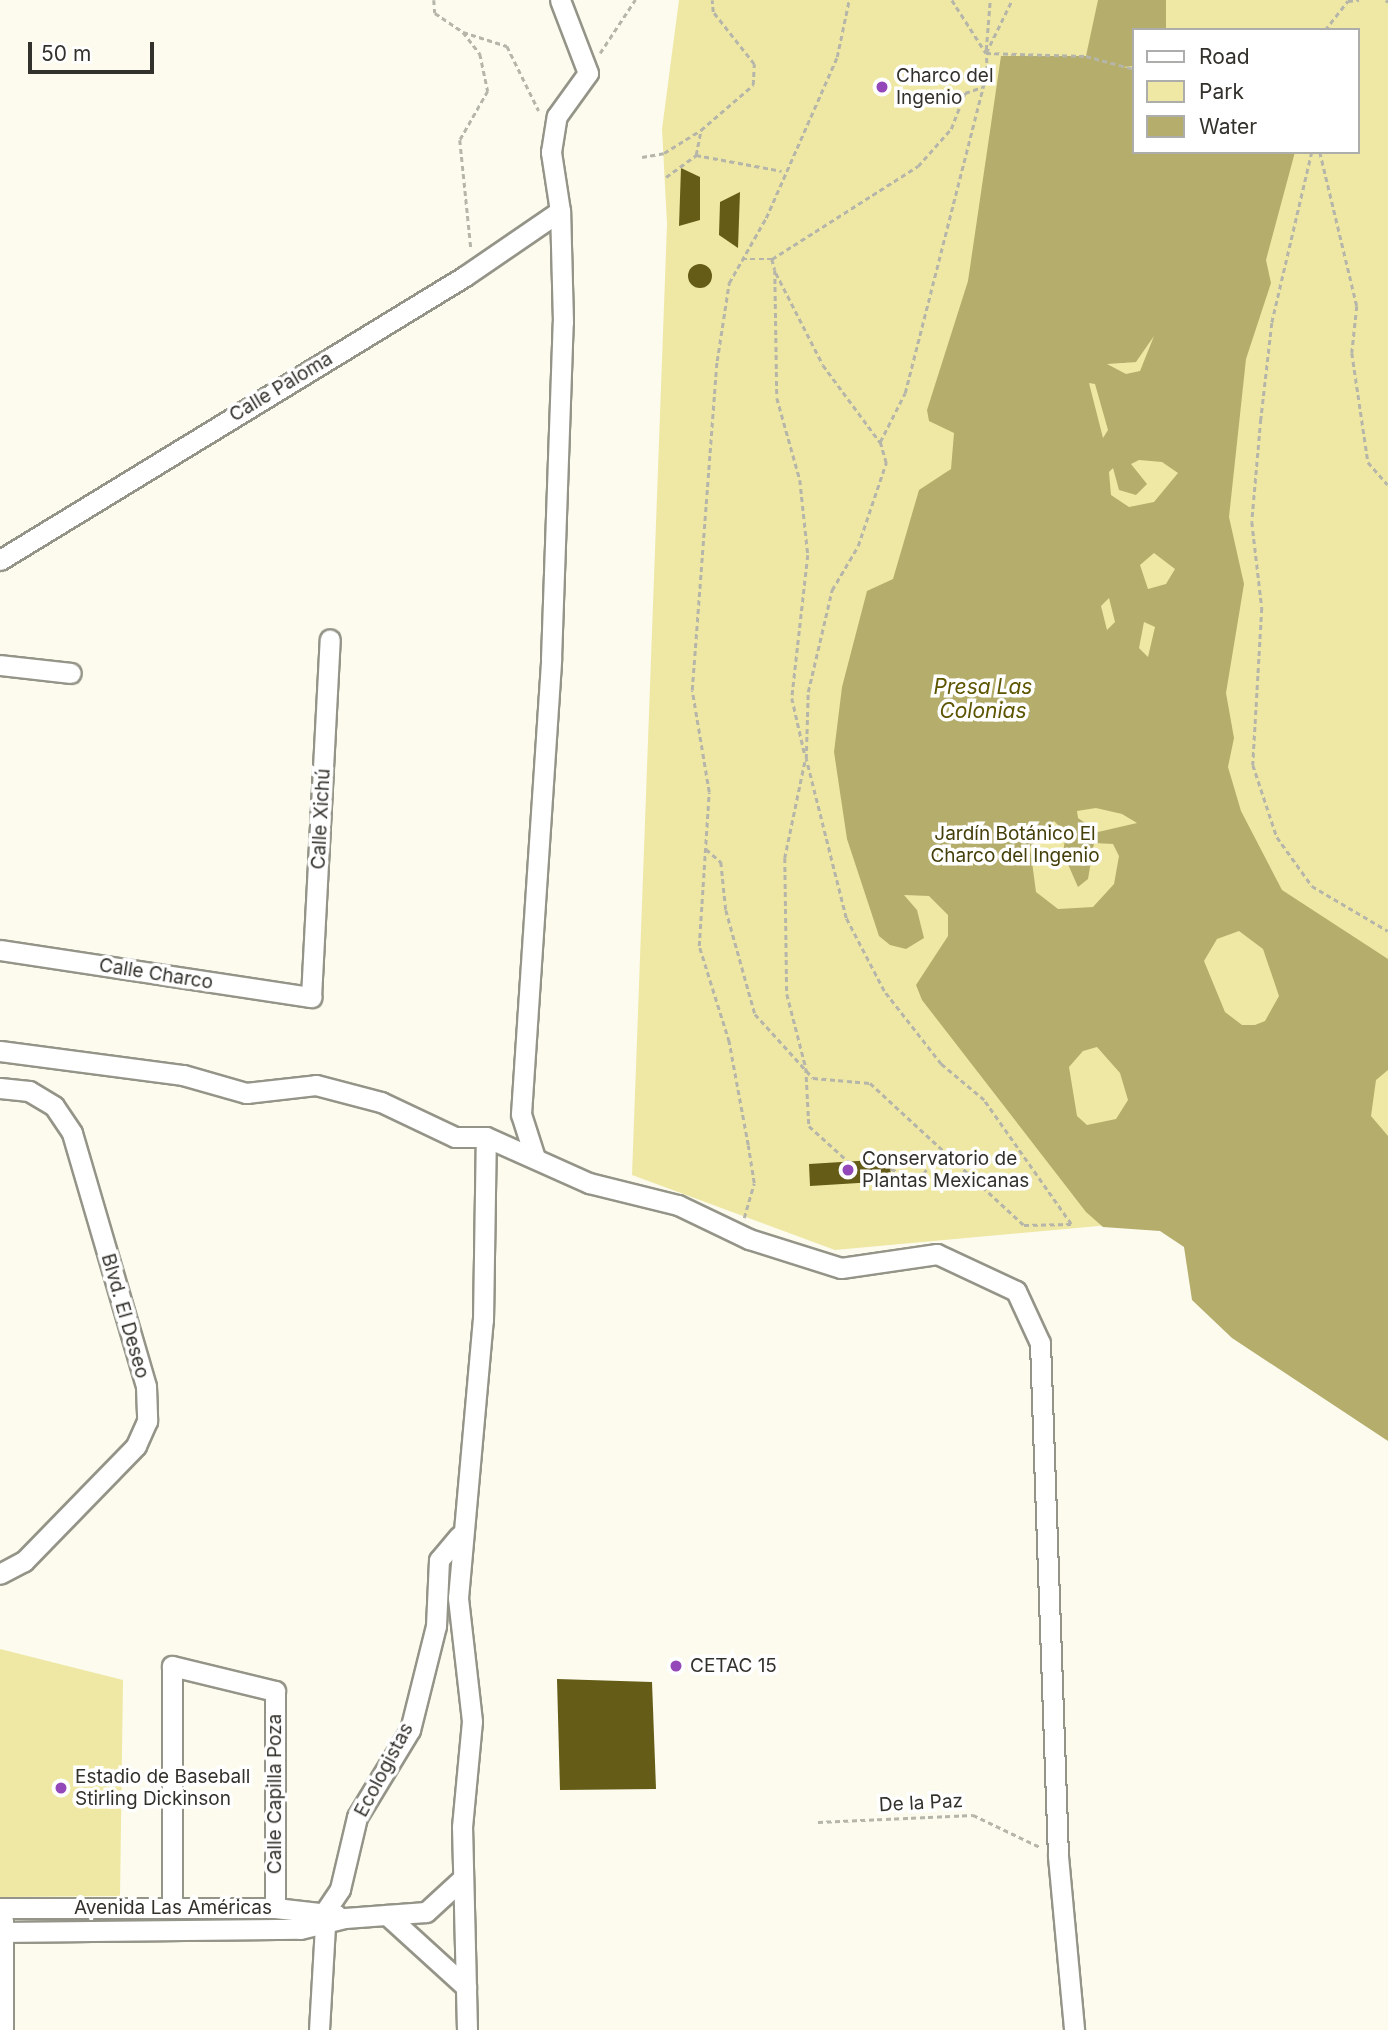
<!DOCTYPE html>
<html>
<head>
<meta charset="utf-8">
<style>
	body { margin:0 }
	#map { position:relative; width:1388px; height:2030px; overflow:hidden; background:#fcfbee; font-family:Inter,sans-serif }
	div>[style] { position:absolute }
	[style*='--x'] { left:calc(var(--x)*1px); top:calc(var(--y)*1px); width:calc(var(--w)*1px); rotate:calc(var(--a)*1deg) }
	.green>* { inset:0; background:#efe8a4 }
	.water>* { inset:0; background:#b5ad6b }
	.building>* { inset:0; background:#645c17 }
	.round { border-radius:50% }
	.path>* { height:2.5px; margin-top:-1.25px; transform-origin:0; background:repeating-linear-gradient(90deg,#b6b5aa 0 5px,transparent 0 8.5px) }
	.roads { filter:drop-shadow(2px 0 #959488) drop-shadow(-2px 0 #959488) drop-shadow(0 2px #959488) drop-shadow(0 -2px #959488) }
	.minor>* { height:19px; margin:-9.5px; padding:0 9.5px; transform-origin:9.5px; border-radius:9.5px; background:#fff }
	.dots>* { width:19px; height:19px; translate:-50% -50%; box-sizing:border-box; border:4px solid #fff; border-radius:50% }
	span { translate:-50% -50%; white-space:nowrap; text-align:center; line-height:1.15; -webkit-text-stroke:7px #fff; paint-order:stroke }
	.poi-label { font-size:19px; color:#32312c }
	.left { translate:0 -50%; text-align:left }
	.street-label { font-size:19px; color:#32312c }
	.park-label { font-size:19px; color:#453f09 }
	.water-label { font-size:21px; color:#5d5500; font-style:italic }
	.legend { position:absolute; left:1132px; top:28px; width:228px; height:126px; box-sizing:border-box; background:#fff; border:2px solid #adadab; margin:0; padding:9px 12px; list-style:none; font-size:21px; color:#32312c }
	.legend li { display:flex; align-items:center; gap:14px; height:35px }
	.legend b { width:35px; border:2px solid #adadab }
	.scale { position:absolute; left:28px; top:42px; width:126px; height:32px; box-sizing:border-box; border:4px solid #32312c; border-top:0; padding-left:9px; font-size:21px; line-height:24px; white-space:nowrap; color:#32312c; -webkit-text-stroke:5px #fff; paint-order:stroke }
</style>
</head>
<body>
<div id="map">
	<div class="green">
		<i style="clip-path:polygon(evenodd,679px 0,1388px 0,1388px 1191px,1296px 1208px,835px 1250px,632px 1175px,667px 224px,662px 129px,679px 0,1134px 30px,1358px 30px,1358px 152px,1134px 152px,1134px 30px)"></i>
		<i style="clip-path:polygon(0 1649px,123px 1680px,120px 1896px,0 1897px)"></i>
	</div>
	<div class="water">
		<i style="clip-path:polygon(evenodd,1098px 0,1166px 0,1166px 30px,1134px 30px,1134px 66px,1123px 67px,1134px 69px,1134px 152px,1295px 152px,1266px 260px,1271px 283px,1246px 359px,1229px 517px,1244px 584px,1226px 693px,1234px 738px,1228px 767px,1241px 811px,1282px 890px,1388px 959px,1388px 1070px,1376px 1080px,1371px 1116px,1388px 1136px,1388px 1441px,1232px 1338px,1192px 1300px,1184px 1247px,1160px 1231px,1103px 1227px,1086px 1212px,922px 1000px,916px 985px,948px 936px,948px 915px,929px 896px,904px 895px,917px 910px,924px 938px,906px 949px,890px 945px,879px 936px,847px 839px,834px 752px,842px 687px,867px 591px,893px 579px,919px 490px,951px 469px,954px 433px,929px 421px,927px 410px,968px 281px,1001px 56px,1086px 56px,1098px 0,1154px 336px,1140px 371px,1126px 374px,1107px 364px,1136px 362px,1154px 336px,1098px 0,1089px 383px,1095px 384px,1108px 430px,1103px 438px,1089px 383px,1098px 0,1139px 460px,1162px 462px,1178px 473px,1154px 502px,1129px 507px,1111px 495px,1109px 472px,1113px 468px,1119px 490px,1136px 495px,1147px 484px,1131px 464px,1139px 460px,1098px 0,1154px 553px,1175px 569px,1166px 584px,1148px 589px,1140px 565px,1154px 553px,1098px 0,1109px 598px,1115px 622px,1107px 630px,1101px 606px,1109px 598px,1098px 0,1144px 622px,1155px 627px,1148px 657px,1139px 648px,1144px 622px,1098px 0,1096px 808px,1122px 814px,1137px 823px,1098px 832px,1078px 818px,1077px 811px,1096px 808px,1098px 0,1054px 821px,1066px 833px,1063px 853px,1078px 887px,1088px 879px,1094px 843px,1113px 844px,1119px 856px,1114px 884px,1093px 907px,1058px 909px,1036px 892px,1030px 847px,1054px 821px,1098px 0,1239px 931px,1263px 949px,1279px 996px,1265px 1021px,1255px 1025px,1242px 1025px,1225px 1012px,1204px 961px,1217px 939px,1239px 931px,1098px 0,1097px 1047px,1120px 1073px,1128px 1100px,1116px 1119px,1087px 1125px,1077px 1116px,1069px 1067px,1083px 1051px,1097px 1047px)"></i>
	</div>
	<div class="building">
		<i style="clip-path:polygon(681px 168px,700px 177px,700px 220px,679px 226px)"></i>
		<i style="clip-path:polygon(740px 192px,738px 248px,719px 235px,720px 202px)"></i>
		<i class="round" style="left:688px;top:264px;width:24px;height:24px"></i>
		<i style="clip-path:polygon(890px 1159px,891px 1181px,810px 1186px,809px 1164px)"></i>
		<i style="clip-path:polygon(557px 1679px,652px 1682px,656px 1789px,560px 1790px)"></i>
	</div>
	<div class="path">
		<i style="--x:434;--y:0;--w:13;--a:86"></i>
		<i style="--x:435;--y:13;--w:34;--a:34"></i>
		<i style="--x:463;--y:32;--w:46;--a:17.7"></i>
		<i style="--x:507;--y:46;--w:72;--a:63.8"></i>
		<i style="--x:952;--y:0;--w:63;--a:57.3"></i>
		<i style="--x:986;--y:53;--w:100;--a:1.7"></i>
		<i style="--x:1086;--y:56;--w:50;--a:15.2"></i>
		<i style="--x:1386;--y:0;--w:3;--a:45"></i>
		<i style="--x:1325;--y:30;--w:37;--a:-52"></i>
		<i style="--x:1348;--y:1;--w:11;--a:-5"></i>
		<i style="--x:463;--y:32;--w:28;--a:52"></i>
		<i style="--x:480;--y:54;--w:38;--a:78"></i>
		<i style="--x:488;--y:91;--w:56;--a:119.7"></i>
		<i style="--x:460;--y:140;--w:109;--a:84.2"></i>
		<i style="--x:986;--y:50;--w:50;--a:-85.4"></i>
		<i style="--x:600;--y:53;--w:64;--a:-56.6"></i>
		<i style="--x:1312;--y:152;--w:176;--a:103.2"></i>
		<i style="--x:1272;--y:323;--w:97;--a:96.5"></i>
		<i style="--x:1261;--y:419;--w:103;--a:95"></i>
		<i style="--x:1252;--y:522;--w:87;--a:83.4"></i>
		<i style="--x:1262;--y:608;--w:157;--a:93.3"></i>
		<i style="--x:1253;--y:765;--w:76;--a:71.6"></i>
		<i style="--x:1277;--y:837;--w:60;--a:54.5"></i>
		<i style="--x:1312;--y:886;--w:88;--a:30.6"></i>
		<i style="--x:1320;--y:152;--w:158;--a:76.5"></i>
		<i style="--x:1357;--y:306;--w:47;--a:96.1"></i>
		<i style="--x:1352;--y:353;--w:110;--a:81.6"></i>
		<i style="--x:1368;--y:462;--w:30;--a:49"></i>
		<i style="--x:696;--y:155;--w:87;--a:10.5"></i>
		<i style="--x:642;--y:157;--w:22;--a:-10"></i>
		<i style="--x:664;--y:153;--w:44;--a:-31.9"></i>
		<i style="--x:701;--y:130;--w:69;--a:-40.9"></i>
		<i style="--x:753;--y:85;--w:21;--a:-87"></i>
		<i style="--x:754;--y:64;--w:66;--a:-128.3"></i>
		<i style="--x:713;--y:12;--w:12;--a:-95"></i>
		<i style="--x:666;--y:177;--w:37;--a:-36"></i>
		<i style="--x:696;--y:155;--w:25;--a:-79"></i>
		<i style="--x:742;--y:259;--w:30;--a:0"></i>
		<i style="--x:772;--y:259;--w:11;--a:75"></i>
		<i style="--x:775;--y:270;--w:128;--a:89.1"></i>
		<i style="--x:777;--y:398;--w:85;--a:74.3"></i>
		<i style="--x:800;--y:480;--w:75;--a:83.9"></i>
		<i style="--x:808;--y:555;--w:144;--a:96.4"></i>
		<i style="--x:792;--y:698;--w:58;--a:77.2"></i>
		<i style="--x:772;--y:259;--w:173;--a:-32.5"></i>
		<i style="--x:918;--y:166;--w:50;--a:-48.3"></i>
		<i style="--x:951;--y:129;--w:39;--a:-69"></i>
		<i style="--x:965;--y:93;--w:18;--a:-19"></i>
		<i style="--x:776;--y:273;--w:103;--a:62.9"></i>
		<i style="--x:823;--y:365;--w:96;--a:53.5"></i>
		<i style="--x:805;--y:762;--w:98;--a:101.8"></i>
		<i style="--x:785;--y:858;--w:136;--a:89.2"></i>
		<i style="--x:787;--y:994;--w:76;--a:75.6"></i>
		<i style="--x:806;--y:1068;--w:58;--a:87"></i>
		<i style="--x:809;--y:1126;--w:54;--a:42"></i>
		<i style="--x:706;--y:849;--w:20;--a:41"></i>
		<i style="--x:721;--y:862;--w:48;--a:84.1"></i>
		<i style="--x:726;--y:910;--w:108;--a:74.4"></i>
		<i style="--x:755;--y:1014;--w:86;--a:47.8"></i>
		<i style="--x:813;--y:1078;--w:57;--a:5"></i>
		<i style="--x:870;--y:1083;--w:209;--a:42.7"></i>
		<i style="--x:1024;--y:1225;--w:47;--a:-1.2"></i>
		<i style="--x:1071;--y:1224;--w:151;--a:-125.1"></i>
		<i style="--x:984;--y:1100;--w:56;--a:-140.1"></i>
		<i style="--x:941;--y:1064;--w:93;--a:-128"></i>
		<i style="--x:884;--y:991;--w:82;--a:-117.5"></i>
		<i style="--x:846;--y:918;--w:164;--a:-104.1"></i>
		<i style="--x:806;--y:759;--w:67;--a:-88.3"></i>
		<i style="--x:808;--y:692;--w:105;--a:-76.8"></i>
		<i style="--x:832;--y:590;--w:51;--a:-59.4"></i>
		<i style="--x:858;--y:546;--w:88;--a:-71.4"></i>
		<i style="--x:886;--y:463;--w:22;--a:-106"></i>
		<i style="--x:880;--y:442;--w:55;--a:-63"></i>
		<i style="--x:905;--y:393;--w:332;--a:-75.7"></i>
		<i style="--x:987;--y:71;--w:18;--a:-93"></i>
		<i style="--x:986;--y:53;--w:59;--a:-63.9"></i>
		<i style="--x:891;--y:1169;--w:29;--a:22"></i>
		<i style="--x:918;--y:1180;--w:38;--a:-51"></i>
		<i style="--x:744;--y:1218;--w:36;--a:-74"></i>
		<i style="--x:754;--y:1183;--w:38;--a:-99"></i>
		<i style="--x:748;--y:1145;--w:105;--a:-100.5"></i>
		<i style="--x:729;--y:1042;--w:101;--a:-107.4"></i>
		<i style="--x:699;--y:946;--w:154;--a:-86.3"></i>
		<i style="--x:709;--y:792;--w:103;--a:-99.5"></i>
		<i style="--x:692;--y:690;--w:330;--a:-85.7"></i>
		<i style="--x:717;--y:361;--w:79;--a:-81.3"></i>
		<i style="--x:729;--y:283;--w:75;--a:-60.4"></i>
		<i style="--x:766;--y:218;--w:176;--a:-66.2"></i>
		<i style="--x:837;--y:57;--w:58;--a:-78.1"></i>
		<i style="--x:818;--y:1822;--w:155;--a:-2.6"></i>
		<i style="--x:973;--y:1815;--w:74;--a:25.5"></i>
	</div>
	<div class="roads">
		<div class="minor">
			<i style="--x:0;--y:560;--w:545;--a:-31.41"></i>
			<i style="--x:465;--y:276;--w:115;--a:-34.4"></i>
			<i style="--x:0;--y:665;--w:71;--a:6.4"></i>
			<i style="--x:0;--y:950;--w:315;--a:8.6"></i>
			<i style="--x:311;--y:997;--w:358;--a:-87"></i>
			<i style="--x:0;--y:1051;--w:185;--a:7.5"></i>
			<i style="--x:183;--y:1075;--w:66;--a:15.9"></i>
			<i style="--x:246;--y:1093;--w:70;--a:-6.5"></i>
			<i style="--x:316;--y:1085;--w:67;--a:14.7"></i>
			<i style="--x:381;--y:1102;--w:82;--a:25.3"></i>
			<i style="--x:455;--y:1137;--w:31;--a:0"></i>
			<i style="--x:486;--y:1137;--w:113;--a:24.1"></i>
			<i style="--x:589;--y:1183;--w:92;--a:13.9"></i>
			<i style="--x:678;--y:1205;--w:79;--a:25.6"></i>
			<i style="--x:749;--y:1239;--w:96;--a:17.5"></i>
			<i style="--x:841;--y:1268;--w:97;--a:-8.3"></i>
			<i style="--x:937;--y:1254;--w:87;--a:25.1"></i>
			<i style="--x:1016;--y:1291;--w:57;--a:65.2"></i>
			<i style="--x:1040;--y:1343;--w:513;--a:87.99"></i>
			<i style="--x:1058;--y:1856;--w:175;--a:84.7"></i>
			<i style="--x:0;--y:1088;--w:29;--a:6"></i>
			<i style="--x:29;--y:1091;--w:29;--a:31"></i>
			<i style="--x:54;--y:1106;--w:32;--a:56"></i>
			<i style="--x:72;--y:1133;--w:264;--a:73.7"></i>
			<i style="--x:146;--y:1386;--w:35;--a:88"></i>
			<i style="--x:147;--y:1421;--w:27;--a:114"></i>
			<i style="--x:136;--y:1446;--w:161;--a:134.2"></i>
			<i style="--x:24;--y:1561;--w:27;--a:152"></i>
			<i style="--x:535;--y:1158;--w:46;--a:-107.7"></i>
			<i style="--x:521;--y:1114;--w:456;--a:-86.2"></i>
			<i style="--x:551;--y:659;--w:337;--a:-88"></i>
			<i style="--x:563;--y:322;--w:111;--a:-91.5"></i>
			<i style="--x:560;--y:211;--w:60;--a:-98.7"></i>
			<i style="--x:551;--y:152;--w:36;--a:-81"></i>
			<i style="--x:557;--y:116;--w:53;--a:-54.2"></i>
			<i style="--x:588;--y:73;--w:78;--a:-111"></i>
			<i style="--x:0;--y:1908;--w:275;--a:0"></i>
			<i style="--x:275;--y:1908;--w:62;--a:6.4"></i>
			<i style="--x:172;--y:1908;--w:242;--a:-90"></i>
			<i style="--x:172;--y:1666;--w:106;--a:13.6"></i>
			<i style="--x:275;--y:1691;--w:217;--a:90"></i>
			<i style="--x:387;--y:1915;--w:107;--a:42.3"></i>
			<i style="--x:3;--y:1920;--w:110;--a:90"></i>
			<i style="--x:0;--y:1932;--w:300;--a:-0.6"></i>
			<i style="--x:300;--y:1929;--w:46;--a:-13.7"></i>
			<i style="--x:345;--y:1918;--w:81;--a:-4.2"></i>
			<i style="--x:426;--y:1912;--w:49;--a:-42.5"></i>
			<i style="--x:319;--y:2030;--w:120;--a:-86.7"></i>
			<i style="--x:326;--y:1910;--w:25;--a:-56"></i>
			<i style="--x:340;--y:1889;--w:74;--a:-76.7"></i>
			<i style="--x:357;--y:1817;--w:102;--a:-58.7"></i>
			<i style="--x:410;--y:1730;--w:107;--a:-76"></i>
			<i style="--x:436;--y:1626;--w:66;--a:-87.4"></i>
			<i style="--x:439;--y:1560;--w:31;--a:-50"></i>
			<i style="--x:467;--y:2030;--w:203;--a:-91.4"></i>
			<i style="--x:462;--y:1827;--w:106;--a:-84.6"></i>
			<i style="--x:472;--y:1721;--w:124;--a:-96.5"></i>
			<i style="--x:458;--y:1598;--w:279;--a:-84.9"></i>
			<i style="--x:483;--y:1320;--w:183;--a:-89.1"></i>
		</div>
	</div>
	<div class="dots">
		<i style="left:882px;top:87px;background:#9347b8"></i>
		<i style="left:848px;top:1170px;background:#9347b8"></i>
		<i style="left:676px;top:1666px;background:#9347b8"></i>
		<i style="left:61px;top:1788px;background:#9347b8"></i>
	</div>
	<div class="poi-label">
		<span class="left" style="left:896px;top:87px">Charco del<br>Ingenio</span>
		<span class="left" style="left:862px;top:1170px">Conservatorio de<br>Plantas Mexicanas</span>
		<span class="left" style="left:690px;top:1666px">CETAC 15</span>
		<span class="left" style="left:75px;top:1788px">Estadio de Baseball<br>Stirling Dickinson</span>
	</div>
	<div class="street-label">
		<span style="left:281px;top:387px;rotate:-31deg">Calle Paloma</span>
		<span style="left:321px;top:819px;rotate:-87deg">Calle Xichú</span>
		<span style="left:156px;top:974px;rotate:9deg">Calle Charco</span>
		<span style="left:125px;top:1316px;rotate:74deg">Blvd. El Deseo</span>
		<span style="left:384px;top:1770px;rotate:-62deg">Ecologistas</span>
		<span style="left:275px;top:1794px;rotate:-90deg">Calle Capilla Poza</span>
		<span style="left:921px;top:1803px;rotate:-3deg">De la Paz</span>
		<span style="left:173px;top:1908px">Avenida Las Américas</span>
	</div>
	<div class="park-label">
		<span style="left:1015px;top:845px">Jardín Botánico El<br>Charco del Ingenio</span>
	</div>
	<div class="water-label">
		<span style="left:983px;top:699px">Presa Las<br>Colonias</span>
	</div>
	<ul class="legend">
	<li><b style="height:9px;background:#fff"></b>Road</li>
	<li><b style="height:19px;background:#efe8a4"></b>Park</li>
	<li><b style="height:19px;background:#b5ad6b"></b>Water</li>
	</ul>
	<div class="scale">50 m</div>
</div>
</body>
</html>
